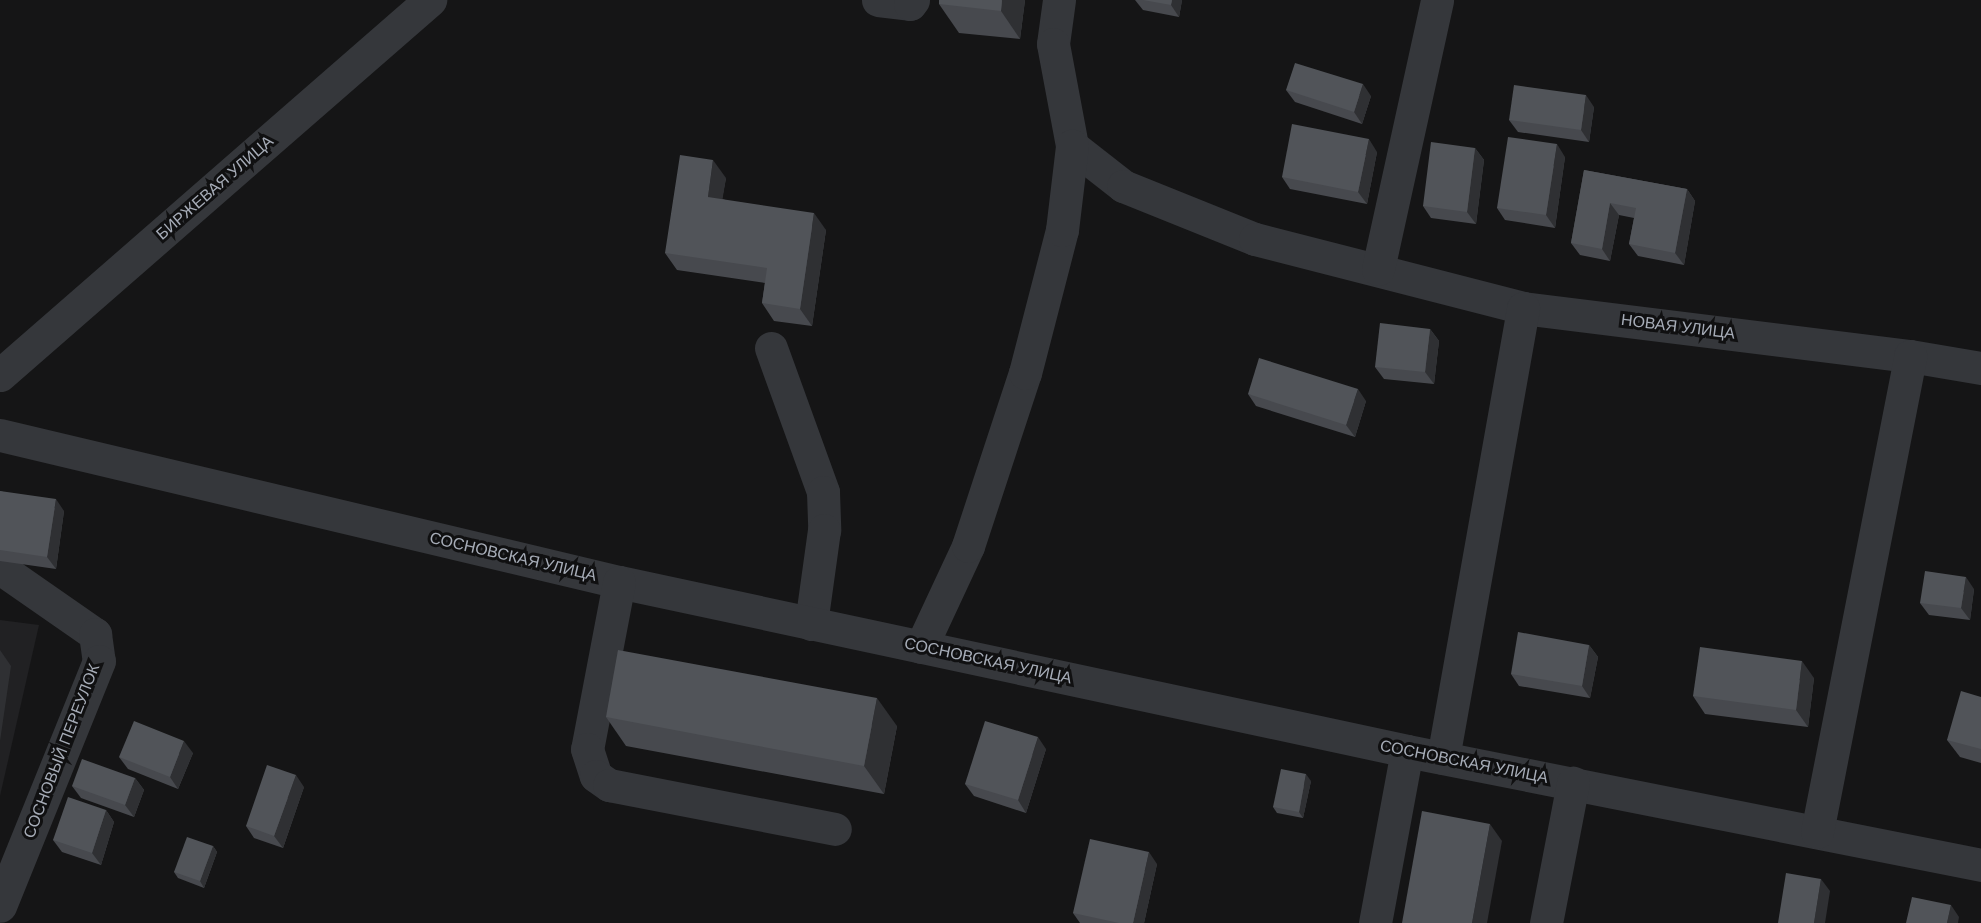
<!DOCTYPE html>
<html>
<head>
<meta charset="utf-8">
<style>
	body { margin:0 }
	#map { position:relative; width:1981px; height:923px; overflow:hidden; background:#151516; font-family:"DM Sans",sans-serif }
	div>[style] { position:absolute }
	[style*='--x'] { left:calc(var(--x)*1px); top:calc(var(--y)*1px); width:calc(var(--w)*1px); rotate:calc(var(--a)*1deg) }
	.built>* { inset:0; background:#212123 }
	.minor>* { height:33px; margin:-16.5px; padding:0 16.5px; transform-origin:16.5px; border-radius:16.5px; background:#35373b }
	.wall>* { inset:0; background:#47494e }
	.shaded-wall>* { inset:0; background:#2f3033 }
	.building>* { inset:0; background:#515459 }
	span { translate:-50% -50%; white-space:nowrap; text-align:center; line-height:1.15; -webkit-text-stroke:6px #101011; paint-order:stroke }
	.street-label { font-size:16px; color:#a6acb7 }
</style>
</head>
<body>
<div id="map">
	<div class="built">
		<i style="clip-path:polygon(0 620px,39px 625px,0 796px)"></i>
	</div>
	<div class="minor">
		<i style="--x:878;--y:0;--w:32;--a:7"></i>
		<i style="--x:910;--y:4;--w:5;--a:-53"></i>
		<i style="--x:1059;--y:0;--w:44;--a:97.8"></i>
		<i style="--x:1053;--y:44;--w:104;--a:79.4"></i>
		<i style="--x:1072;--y:146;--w:65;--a:38.1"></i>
		<i style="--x:1123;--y:186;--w:142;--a:21.9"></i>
		<i style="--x:1255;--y:239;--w:277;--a:14.4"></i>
		<i style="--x:1523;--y:308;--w:390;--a:7.1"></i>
		<i style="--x:1910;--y:356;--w:72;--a:9.6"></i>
		<i style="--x:1378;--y:269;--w:275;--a:-77.6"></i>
		<i style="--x:771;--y:348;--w:153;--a:70.1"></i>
		<i style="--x:823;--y:492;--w:38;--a:88"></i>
		<i style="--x:824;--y:530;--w:95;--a:97.9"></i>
		<i style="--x:0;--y:375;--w:571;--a:-41.09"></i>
		<i style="--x:0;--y:435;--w:636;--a:13.36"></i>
		<i style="--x:619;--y:582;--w:806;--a:12.1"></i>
		<i style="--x:1407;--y:751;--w:585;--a:11.23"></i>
		<i style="--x:0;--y:568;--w:116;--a:34.8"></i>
		<i style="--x:95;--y:634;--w:27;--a:82"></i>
		<i style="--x:99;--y:661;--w:264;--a:112"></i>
		<i style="--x:619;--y:582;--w:170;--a:100.8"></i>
		<i style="--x:587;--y:749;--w:28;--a:72"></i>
		<i style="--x:596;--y:776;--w:16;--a:35"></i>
		<i style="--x:609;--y:785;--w:230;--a:11"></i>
		<i style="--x:921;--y:647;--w:111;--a:-65"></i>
		<i style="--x:968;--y:546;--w:182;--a:-71.8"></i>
		<i style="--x:1025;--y:373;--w:148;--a:-75.5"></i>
		<i style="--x:1062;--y:230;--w:85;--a:-83.2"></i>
		<i style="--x:1443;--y:758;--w:457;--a:-79.9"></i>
		<i style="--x:1817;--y:832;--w:485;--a:-78.9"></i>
		<i style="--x:1375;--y:923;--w:175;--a:-79.5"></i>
		<i style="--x:1546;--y:923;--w:143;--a:-79.1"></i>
	</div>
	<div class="wall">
		<i style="clip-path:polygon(1025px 0,1020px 39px,959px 33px,939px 4px)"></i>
		<i style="clip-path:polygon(1135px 0,1182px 0,1179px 17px,1143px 10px)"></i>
		<i style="clip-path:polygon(1286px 90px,1371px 96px,1362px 124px,1295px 102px)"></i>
		<i style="clip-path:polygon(1594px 107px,1589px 142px,1518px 132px,1509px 120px)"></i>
		<i style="clip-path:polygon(1475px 148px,1484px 160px,1476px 224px,1431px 218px,1423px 206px)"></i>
		<i style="clip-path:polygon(1377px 152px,1367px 204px,1290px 189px,1282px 177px)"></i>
		<i style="clip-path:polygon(1565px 157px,1555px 228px,1505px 220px,1497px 208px)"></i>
		<i style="clip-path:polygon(1584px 170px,1687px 189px,1695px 201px,1684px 265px,1638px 256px,1629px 244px,1634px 218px,1619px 215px,1610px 261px,1580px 255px,1571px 243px)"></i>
		<i style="clip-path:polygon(726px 178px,722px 199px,826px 230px,812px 326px,774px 321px,762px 303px,765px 283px,677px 270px,665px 253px)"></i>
		<i style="clip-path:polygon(1430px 329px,1439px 341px,1434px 384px,1384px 379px,1375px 367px)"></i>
		<i style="clip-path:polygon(1248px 394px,1366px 401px,1355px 437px,1256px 406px)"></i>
		<i style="clip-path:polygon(0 491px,64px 511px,56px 569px,0 561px)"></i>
		<i style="clip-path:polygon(1974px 589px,1970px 620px,1929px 615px,1920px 603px)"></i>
		<i style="clip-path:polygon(1589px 645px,1598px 657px,1590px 698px,1519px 686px,1511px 674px)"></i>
		<i style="clip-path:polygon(1814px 678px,1808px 727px,1705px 714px,1693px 696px)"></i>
		<i style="clip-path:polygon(1981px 697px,1981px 763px,1960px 757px,1947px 740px)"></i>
		<i style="clip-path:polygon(606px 717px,897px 726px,884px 794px,626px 746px)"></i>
		<i style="clip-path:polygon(1046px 749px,1026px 813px,974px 796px,965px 784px)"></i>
		<i style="clip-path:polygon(193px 753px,178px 789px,128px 769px,119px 757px)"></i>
		<i style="clip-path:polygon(135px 778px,144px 790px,134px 817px,81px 798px,72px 786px)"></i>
		<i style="clip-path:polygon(1311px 781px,1303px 818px,1277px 813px,1273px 807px)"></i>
		<i style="clip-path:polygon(304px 787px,283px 848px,254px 838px,246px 826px)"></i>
		<i style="clip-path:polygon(106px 810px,114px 822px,101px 865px,62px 852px,53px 840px)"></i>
		<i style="clip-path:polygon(213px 846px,217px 852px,204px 888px,178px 878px,174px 872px)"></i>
		<i style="clip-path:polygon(1157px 864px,1144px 923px,1080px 923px,1073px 913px)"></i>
	</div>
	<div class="shaded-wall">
		<i style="clip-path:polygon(1002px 0,1025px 0,1020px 39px,1001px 11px)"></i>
		<i style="clip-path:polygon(1172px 0,1182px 0,1179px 17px,1171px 5px)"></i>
		<i style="clip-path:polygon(1363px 84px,1371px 96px,1362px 124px,1354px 112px)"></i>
		<i style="clip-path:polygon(1586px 95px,1594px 107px,1589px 142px,1581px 130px)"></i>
		<i style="clip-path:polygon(1369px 139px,1377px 152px,1367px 204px,1358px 192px)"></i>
		<i style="clip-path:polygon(1557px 144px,1565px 157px,1555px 228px,1546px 215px)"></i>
		<i style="clip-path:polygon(1475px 148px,1484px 160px,1476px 224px,1467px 212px)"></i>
		<i style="clip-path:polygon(713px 160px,726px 178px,720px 214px,708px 197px)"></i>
		<i style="clip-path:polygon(1687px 189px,1695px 201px,1684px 265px,1675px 253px)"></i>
		<i style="clip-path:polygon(1610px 203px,1619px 215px,1610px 261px,1602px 249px)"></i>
		<i style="clip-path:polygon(814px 213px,826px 230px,812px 326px,800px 309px)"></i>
		<i style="clip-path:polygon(1430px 329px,1439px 341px,1434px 384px,1425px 372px)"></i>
		<i style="clip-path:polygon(1358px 389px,1366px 401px,1355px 437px,1346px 425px)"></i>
		<i style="clip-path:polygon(56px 499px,64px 511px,56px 569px,47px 557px)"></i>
		<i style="clip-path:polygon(1966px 577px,1974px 589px,1970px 620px,1961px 608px)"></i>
		<i style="clip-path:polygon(1589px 645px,1598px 657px,1590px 698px,1582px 686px)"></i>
		<i style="clip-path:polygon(0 650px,11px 666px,0 741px)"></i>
		<i style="clip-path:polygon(1802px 661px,1814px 678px,1808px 727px,1796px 710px)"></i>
		<i style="clip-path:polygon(877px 698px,897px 726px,884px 794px,864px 766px)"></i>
		<i style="clip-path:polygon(1038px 737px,1046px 749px,1026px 813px,1018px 800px)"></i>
		<i style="clip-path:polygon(184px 741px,193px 753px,178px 789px,170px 777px)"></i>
		<i style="clip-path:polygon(1306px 774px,1311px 781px,1303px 818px,1299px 812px)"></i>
		<i style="clip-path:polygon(296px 775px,304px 787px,283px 848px,274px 836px)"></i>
		<i style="clip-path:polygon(135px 778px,144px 790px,134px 817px,125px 805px)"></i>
		<i style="clip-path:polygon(106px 810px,114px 822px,101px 865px,92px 853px)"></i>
		<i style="clip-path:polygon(1490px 824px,1502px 841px,1487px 923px,1472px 923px)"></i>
		<i style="clip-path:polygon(213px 846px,217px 852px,204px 888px,200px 881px)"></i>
		<i style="clip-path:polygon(1149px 852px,1157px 864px,1144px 923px,1133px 923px)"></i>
		<i style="clip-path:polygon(1821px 879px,1830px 891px,1825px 923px,1814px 923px)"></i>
		<i style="clip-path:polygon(1951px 905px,1959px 917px,1958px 923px,1947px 923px)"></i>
	</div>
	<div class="building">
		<i style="clip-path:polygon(939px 0,1002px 0,1001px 11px,939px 4px)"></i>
		<i style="clip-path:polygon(1143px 0,1172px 0,1171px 5px)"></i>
		<i style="clip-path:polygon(1295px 63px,1363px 84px,1354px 112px,1286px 90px)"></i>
		<i style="clip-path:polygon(1514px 85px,1586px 95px,1581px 130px,1509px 120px)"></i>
		<i style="clip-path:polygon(1292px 124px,1369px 139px,1358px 192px,1282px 177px)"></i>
		<i style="clip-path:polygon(1508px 137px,1557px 144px,1546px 215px,1497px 208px)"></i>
		<i style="clip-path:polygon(1431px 142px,1475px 148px,1467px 212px,1423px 206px)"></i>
		<i style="clip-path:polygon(680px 155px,713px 160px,708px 197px,814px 213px,800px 309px,762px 303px,767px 268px,665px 253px)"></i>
		<i style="clip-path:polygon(1584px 170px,1687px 189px,1675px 253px,1629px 244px,1636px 208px,1610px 203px,1602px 249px,1571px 243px)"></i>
		<i style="clip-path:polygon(1380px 323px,1430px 329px,1425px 372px,1375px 367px)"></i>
		<i style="clip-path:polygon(1259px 358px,1358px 389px,1346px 425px,1248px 394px)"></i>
		<i style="clip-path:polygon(0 491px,56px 499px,47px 557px,0 550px)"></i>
		<i style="clip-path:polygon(1925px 571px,1966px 577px,1961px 608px,1920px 603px)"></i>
		<i style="clip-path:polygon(1518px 632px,1589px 645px,1582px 686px,1511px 674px)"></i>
		<i style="clip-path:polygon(1700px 647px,1802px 661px,1796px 710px,1693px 696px)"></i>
		<i style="clip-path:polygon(618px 650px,877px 698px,864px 766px,606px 717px)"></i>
		<i style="clip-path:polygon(1961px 691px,1981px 697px,1981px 749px,1947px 740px)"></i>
		<i style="clip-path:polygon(134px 721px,184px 741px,170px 777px,119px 757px)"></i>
		<i style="clip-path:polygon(985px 721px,1038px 737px,1018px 800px,965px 784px)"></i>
		<i style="clip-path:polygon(82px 759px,135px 778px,125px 805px,72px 786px)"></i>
		<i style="clip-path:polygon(267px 765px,296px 775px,274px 836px,246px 826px)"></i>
		<i style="clip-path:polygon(1281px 769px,1306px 774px,1299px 812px,1273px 807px)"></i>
		<i style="clip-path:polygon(68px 797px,106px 810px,92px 853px,53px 840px)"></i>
		<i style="clip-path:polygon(1422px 811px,1490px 824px,1472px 923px,1402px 923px)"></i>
		<i style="clip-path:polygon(187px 837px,213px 846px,200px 881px,174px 872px)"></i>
		<i style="clip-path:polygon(1090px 839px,1149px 852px,1133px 923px,1119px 923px,1073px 913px)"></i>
		<i style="clip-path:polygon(1786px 873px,1821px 879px,1814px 923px,1778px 923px)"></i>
		<i style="clip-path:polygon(1912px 897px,1951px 905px,1947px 923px,1906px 923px)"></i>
	</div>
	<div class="street-label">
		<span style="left:215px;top:188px;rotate:-41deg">БИРЖЕВАЯ УЛИЦА</span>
		<span style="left:1678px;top:327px;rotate:7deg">НОВАЯ УЛИЦА</span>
		<span style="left:513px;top:557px;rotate:13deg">СОСНОВСКАЯ УЛИЦА</span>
		<span style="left:988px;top:661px;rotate:12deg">СОСНОВСКАЯ УЛИЦА</span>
		<span style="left:62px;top:751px;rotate:-69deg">СОСНОВЫЙ ПЕРЕУЛОК</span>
		<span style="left:1464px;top:762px;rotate:11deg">СОСНОВСКАЯ УЛИЦА</span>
	</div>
</div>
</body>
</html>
